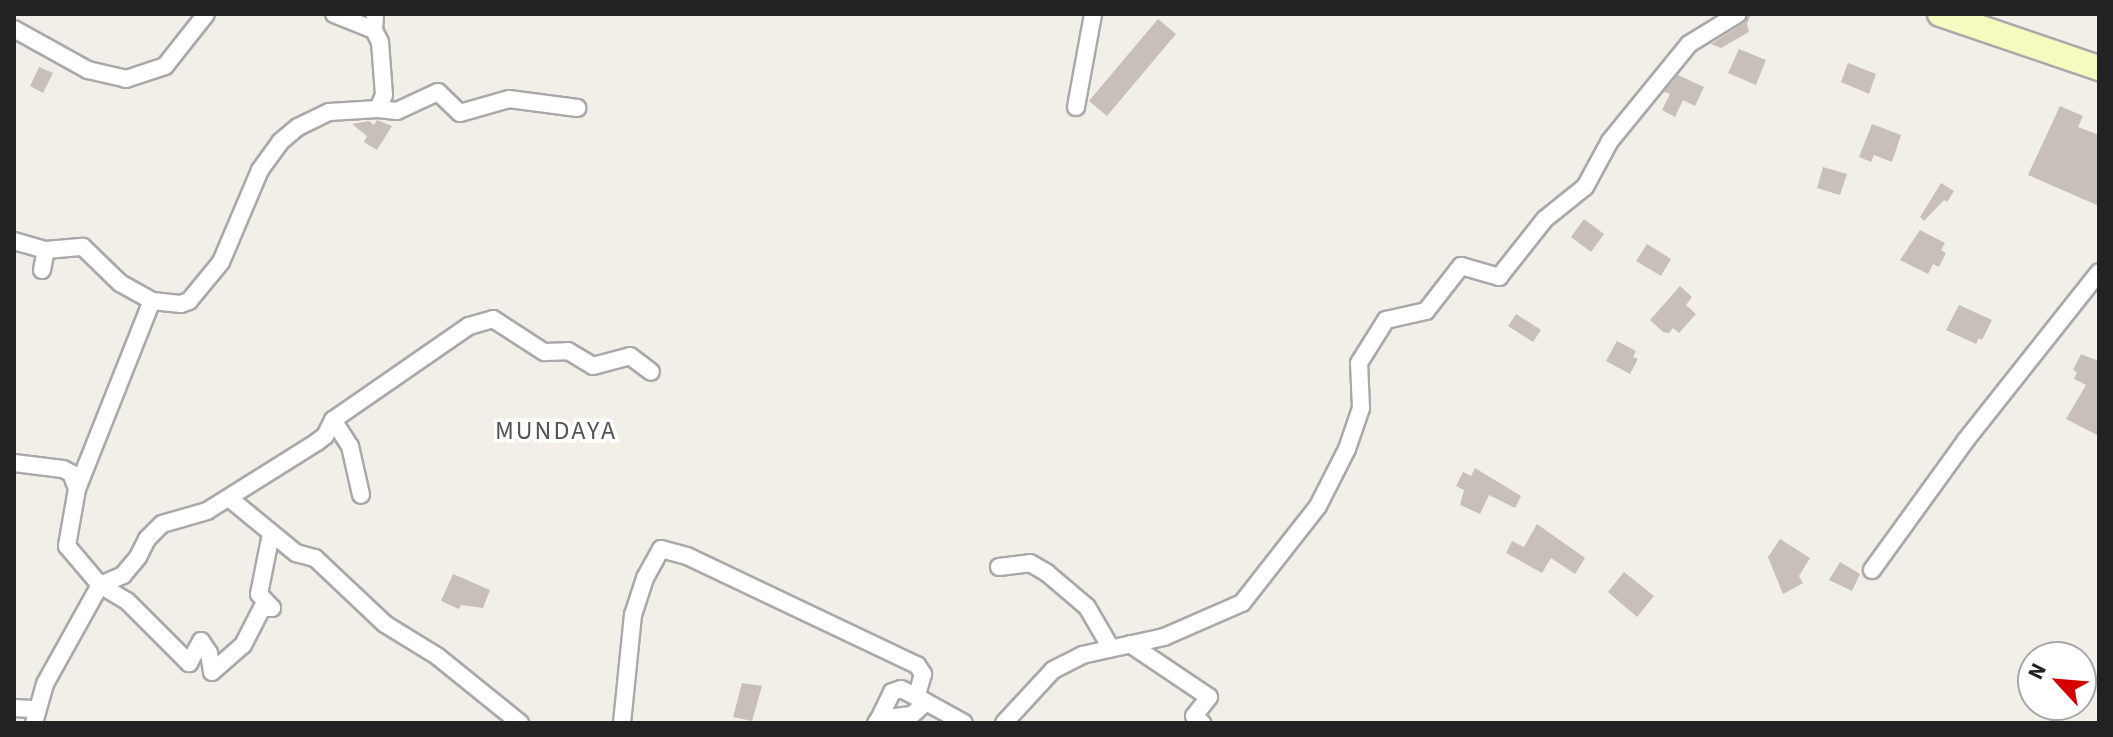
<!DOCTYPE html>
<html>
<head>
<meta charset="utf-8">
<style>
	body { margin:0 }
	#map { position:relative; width:2113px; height:737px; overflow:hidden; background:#f2efe9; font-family:"Source Sans 3",sans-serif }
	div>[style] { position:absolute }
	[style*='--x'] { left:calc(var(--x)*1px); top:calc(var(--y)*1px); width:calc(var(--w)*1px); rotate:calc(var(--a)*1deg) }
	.building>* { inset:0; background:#c7bfb8 }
	.roads { filter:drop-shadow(2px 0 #a9a9a9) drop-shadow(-2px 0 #a9a9a9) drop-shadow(0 2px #a9a9a9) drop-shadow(0 -2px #a9a9a9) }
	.minor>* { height:16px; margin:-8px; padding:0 8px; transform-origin:8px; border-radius:8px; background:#fff }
	.secondary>* { height:24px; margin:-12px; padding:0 12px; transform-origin:12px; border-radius:12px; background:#f7fabf }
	span { translate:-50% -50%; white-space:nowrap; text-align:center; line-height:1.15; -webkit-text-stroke:7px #fff; paint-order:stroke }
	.quarter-label { font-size:26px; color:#555; letter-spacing:2px }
	.frame { position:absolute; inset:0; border:16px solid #222; pointer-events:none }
	.north { position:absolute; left:2017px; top:641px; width:80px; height:80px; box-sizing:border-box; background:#fff; border:2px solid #a7a7a7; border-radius:50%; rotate:296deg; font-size:22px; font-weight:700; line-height:32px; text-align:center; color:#222 }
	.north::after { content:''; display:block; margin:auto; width:28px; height:36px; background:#d40000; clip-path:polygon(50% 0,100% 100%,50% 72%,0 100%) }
</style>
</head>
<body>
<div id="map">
	<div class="building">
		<i style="clip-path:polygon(1749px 14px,1751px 14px,1747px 24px,1749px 32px,1721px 48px,1711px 44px,1744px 23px)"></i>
		<i style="clip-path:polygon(1158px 19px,1176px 34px,1107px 116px,1089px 101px)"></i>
		<i style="clip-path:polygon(1739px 49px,1766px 60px,1756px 85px,1728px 73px)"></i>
		<i style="clip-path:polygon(1848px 63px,1876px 74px,1869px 94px,1841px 82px)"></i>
		<i style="clip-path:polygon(39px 67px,53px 73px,43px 93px,30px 86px)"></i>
		<i style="clip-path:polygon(1678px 75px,1704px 87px,1695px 106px,1683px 100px,1675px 117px,1662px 110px,1670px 94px,1664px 92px)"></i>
		<i style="clip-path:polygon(2060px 106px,2083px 116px,2078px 127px,2099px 135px,2099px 206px,2028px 175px)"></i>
		<i style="clip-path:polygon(377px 120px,392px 126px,377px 150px,364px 142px,367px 136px,352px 124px,369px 121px,374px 125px)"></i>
		<i style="clip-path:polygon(1872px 124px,1901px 135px,1892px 162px,1874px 155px,1871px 162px,1859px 157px)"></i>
		<i style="clip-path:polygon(1823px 167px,1847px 174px,1840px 195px,1817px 188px)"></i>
		<i style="clip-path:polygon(1941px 183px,1954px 191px,1947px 202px,1944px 200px,1924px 221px,1920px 217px)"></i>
		<i style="clip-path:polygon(1584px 219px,1604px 234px,1591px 252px,1571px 237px)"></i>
		<i style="clip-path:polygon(1920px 230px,1945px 243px,1941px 250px,1946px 253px,1939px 267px,1933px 264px,1928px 274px,1900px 260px)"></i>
		<i style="clip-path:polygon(1647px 244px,1671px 259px,1661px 276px,1636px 261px)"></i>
		<i style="clip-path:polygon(1680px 286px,1692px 297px,1686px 305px,1696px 314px,1679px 333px,1673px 328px,1669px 333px,1663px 332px,1650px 320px)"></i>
		<i style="clip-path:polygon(1959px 305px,1992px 320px,1982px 340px,1979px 338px,1976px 344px,1946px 330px)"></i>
		<i style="clip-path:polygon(1516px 314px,1541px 330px,1533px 342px,1508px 326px)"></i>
		<i style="clip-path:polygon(1617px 341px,1636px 351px,1633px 357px,1638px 359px,1630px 374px,1606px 361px)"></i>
		<i style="clip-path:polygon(2081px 354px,2099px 361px,2099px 436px,2066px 419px,2086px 385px,2074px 379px,2077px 372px,2073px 370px)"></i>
		<i style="clip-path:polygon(1475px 468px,1521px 496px,1515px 508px,1489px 495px,1480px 514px,1460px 505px,1464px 490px,1456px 486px,1463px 472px,1471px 476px)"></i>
		<i style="clip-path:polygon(1537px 524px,1585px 558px,1575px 574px,1551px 558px,1542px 573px,1506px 553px,1512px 541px,1524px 547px)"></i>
		<i style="clip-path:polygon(1780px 539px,1810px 558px,1799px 576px,1803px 583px,1783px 594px,1768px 557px)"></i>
		<i style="clip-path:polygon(1840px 562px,1860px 574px,1852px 591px,1829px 580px)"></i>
		<i style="clip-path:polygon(1624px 572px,1654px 596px,1637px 617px,1608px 592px)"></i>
		<i style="clip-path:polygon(453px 574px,490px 590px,483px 608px,461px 605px,459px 609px,441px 601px)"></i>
		<i style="clip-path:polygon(742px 683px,762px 686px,752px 721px,733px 717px)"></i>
	</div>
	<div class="roads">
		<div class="minor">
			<i style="--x:14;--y:29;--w:85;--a:29"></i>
			<i style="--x:88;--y:70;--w:39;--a:13"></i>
			<i style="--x:126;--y:79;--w:41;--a:-18.4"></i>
			<i style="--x:165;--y:66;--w:66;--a:-51.7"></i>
			<i style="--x:374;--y:30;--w:16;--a:-86"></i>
			<i style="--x:1076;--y:107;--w:95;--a:-79.6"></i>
			<i style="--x:378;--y:109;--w:19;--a:6"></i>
			<i style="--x:397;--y:111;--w:45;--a:-24.9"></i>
			<i style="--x:438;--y:92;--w:30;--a:44"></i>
			<i style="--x:460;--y:113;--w:51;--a:-15.9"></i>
			<i style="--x:509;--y:99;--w:69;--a:7.5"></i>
			<i style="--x:14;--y:241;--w:33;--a:16"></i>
			<i style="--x:42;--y:270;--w:20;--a:-79"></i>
			<i style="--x:46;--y:250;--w:37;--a:-5"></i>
			<i style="--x:83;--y:247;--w:52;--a:44.2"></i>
			<i style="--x:120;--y:283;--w:37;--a:29"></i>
			<i style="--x:152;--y:301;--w:29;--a:6"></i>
			<i style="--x:181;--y:304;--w:9;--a:-21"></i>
			<i style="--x:189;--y:301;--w:50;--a:-50.6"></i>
			<i style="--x:221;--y:262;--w:100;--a:-67"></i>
			<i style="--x:260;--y:170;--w:34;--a:-54"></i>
			<i style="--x:280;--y:142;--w:23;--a:-40"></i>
			<i style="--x:298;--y:127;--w:34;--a:-26"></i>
			<i style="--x:329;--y:112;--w:49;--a:-3.5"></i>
			<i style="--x:378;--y:109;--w:15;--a:-67"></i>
			<i style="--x:384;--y:95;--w:53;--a:-94.3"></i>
			<i style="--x:380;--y:42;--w:13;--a:-117"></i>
			<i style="--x:374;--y:30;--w:43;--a:-158.2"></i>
			<i style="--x:333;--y:420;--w:31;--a:57"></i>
			<i style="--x:350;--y:446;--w:50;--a:77.3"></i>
			<i style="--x:14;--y:463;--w:49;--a:7"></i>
			<i style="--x:63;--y:469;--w:9;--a:27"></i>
			<i style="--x:71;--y:473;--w:17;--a:69"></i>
			<i style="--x:77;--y:489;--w:58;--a:100"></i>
			<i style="--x:67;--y:546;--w:51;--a:49.8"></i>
			<i style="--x:100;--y:585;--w:113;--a:119.1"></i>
			<i style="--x:45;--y:684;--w:41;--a:105.8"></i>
			<i style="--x:77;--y:489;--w:202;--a:-68.3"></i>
			<i style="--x:229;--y:498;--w:87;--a:39.4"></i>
			<i style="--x:296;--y:553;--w:20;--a:15"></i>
			<i style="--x:315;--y:558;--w:96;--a:43.3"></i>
			<i style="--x:385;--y:624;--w:61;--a:31.6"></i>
			<i style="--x:437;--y:656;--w:107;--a:38.9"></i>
			<i style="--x:999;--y:567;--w:31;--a:-7"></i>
			<i style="--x:1030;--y:563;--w:20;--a:30"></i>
			<i style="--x:1047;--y:573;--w:52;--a:40.4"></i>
			<i style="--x:1087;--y:607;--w:48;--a:59.7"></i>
			<i style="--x:1872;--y:570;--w:160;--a:-54.1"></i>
			<i style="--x:1966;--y:440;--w:214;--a:-51.6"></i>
			<i style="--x:100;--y:585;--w:25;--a:-23"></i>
			<i style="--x:123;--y:575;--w:23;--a:-50"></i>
			<i style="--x:138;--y:557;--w:20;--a:-63"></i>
			<i style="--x:147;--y:539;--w:21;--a:-45"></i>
			<i style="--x:162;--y:524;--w:47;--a:-16.1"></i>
			<i style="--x:207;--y:511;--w:130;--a:-32.1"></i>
			<i style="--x:317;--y:442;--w:10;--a:-37"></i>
			<i style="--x:325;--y:436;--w:18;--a:-63"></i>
			<i style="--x:333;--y:420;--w:165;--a:-34.7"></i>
			<i style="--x:469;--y:326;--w:25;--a:-16"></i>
			<i style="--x:493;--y:319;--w:61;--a:32.9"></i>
			<i style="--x:544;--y:352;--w:24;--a:-2"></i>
			<i style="--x:568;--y:351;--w:29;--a:31"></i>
			<i style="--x:593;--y:366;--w:38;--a:-15"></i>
			<i style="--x:630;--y:356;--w:26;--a:37"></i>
			<i style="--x:100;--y:585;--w:31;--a:31"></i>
			<i style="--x:127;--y:601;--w:88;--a:45"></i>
			<i style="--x:189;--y:663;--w:25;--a:-61"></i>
			<i style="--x:201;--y:641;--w:14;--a:56"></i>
			<i style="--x:209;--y:653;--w:19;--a:81"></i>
			<i style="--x:212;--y:672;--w:41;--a:-41.1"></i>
			<i style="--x:243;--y:645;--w:42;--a:-62.8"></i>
			<i style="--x:262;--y:608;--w:10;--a:0"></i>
			<i style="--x:272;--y:608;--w:19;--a:-133"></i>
			<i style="--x:259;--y:594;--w:61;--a:-78.7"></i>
			<i style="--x:1130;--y:644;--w:95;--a:33.9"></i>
			<i style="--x:1209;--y:697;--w:24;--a:128"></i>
			<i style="--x:1194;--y:716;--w:11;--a:41"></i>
			<i style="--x:14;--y:708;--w:22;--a:3"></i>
			<i style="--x:879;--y:719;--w:30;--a:-64"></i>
			<i style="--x:892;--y:692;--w:9;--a:-18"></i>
			<i style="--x:901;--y:689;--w:27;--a:27"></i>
			<i style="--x:622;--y:723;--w:109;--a:-84.2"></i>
			<i style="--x:633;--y:615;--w:39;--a:-72"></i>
			<i style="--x:645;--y:578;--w:33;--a:-61"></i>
			<i style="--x:661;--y:549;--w:27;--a:15"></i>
			<i style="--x:687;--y:556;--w:255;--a:25.4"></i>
			<i style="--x:917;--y:665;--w:11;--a:56"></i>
			<i style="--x:923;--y:674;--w:22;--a:106"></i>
			<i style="--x:876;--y:723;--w:5;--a:-53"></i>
			<i style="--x:879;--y:719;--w:33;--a:-7"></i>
			<i style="--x:912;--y:715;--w:19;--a:-43"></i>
			<i style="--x:926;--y:702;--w:43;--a:28.9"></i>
			<i style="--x:1004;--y:723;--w:72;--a:-47.2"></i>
			<i style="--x:1053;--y:670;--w:33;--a:-27"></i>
			<i style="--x:1082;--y:655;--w:84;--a:-12.4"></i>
			<i style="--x:1164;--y:637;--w:85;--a:-23.6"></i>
			<i style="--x:1242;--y:603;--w:123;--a:-51.9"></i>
			<i style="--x:1318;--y:506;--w:64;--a:-63"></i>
			<i style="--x:1347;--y:449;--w:43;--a:-71.1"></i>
			<i style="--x:1361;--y:408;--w:45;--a:-92.5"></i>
			<i style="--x:1359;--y:363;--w:51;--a:-57.9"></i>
			<i style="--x:1386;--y:320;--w:41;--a:-12.7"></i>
			<i style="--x:1426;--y:311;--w:57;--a:-52.1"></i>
			<i style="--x:1461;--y:266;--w:40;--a:16"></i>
			<i style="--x:1499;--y:277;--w:74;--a:-51.6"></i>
			<i style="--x:1545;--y:219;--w:51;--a:-38.7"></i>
			<i style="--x:1585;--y:187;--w:52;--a:-61.5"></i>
			<i style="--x:1610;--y:141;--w:125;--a:-50.8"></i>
			<i style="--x:1689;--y:44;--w:57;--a:-31.5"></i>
		</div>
		<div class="secondary">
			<i style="--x:1940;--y:14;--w:168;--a:18.8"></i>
		</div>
	</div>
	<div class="quarter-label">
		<span style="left:556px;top:431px">MUNDAYA</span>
	</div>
	<div class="frame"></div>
	<div class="north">N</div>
</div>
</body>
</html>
